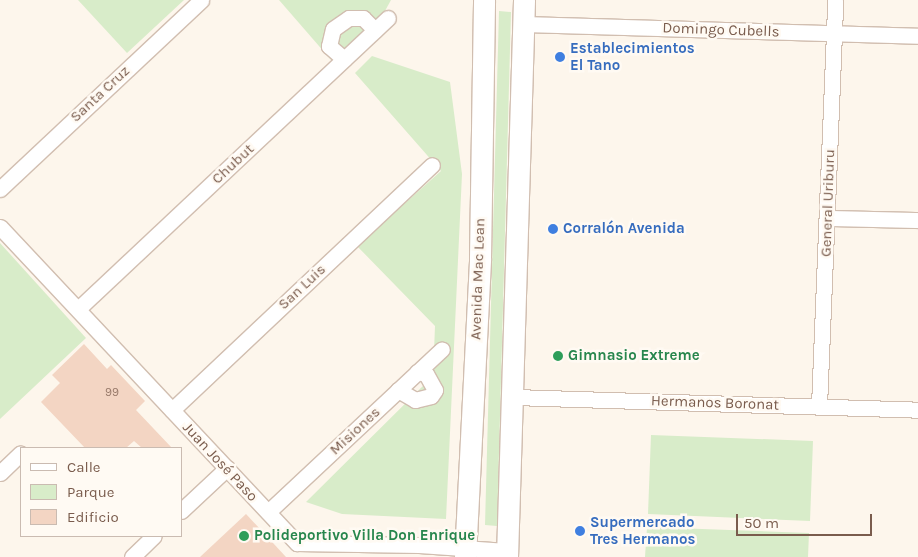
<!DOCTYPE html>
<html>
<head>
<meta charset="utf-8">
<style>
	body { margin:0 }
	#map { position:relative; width:918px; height:557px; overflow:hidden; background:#fdf6ec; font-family:Karla,sans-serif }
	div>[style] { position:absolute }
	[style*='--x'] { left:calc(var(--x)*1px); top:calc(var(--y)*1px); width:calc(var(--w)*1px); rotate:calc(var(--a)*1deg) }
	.green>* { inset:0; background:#d8ecc9 }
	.building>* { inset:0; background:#f3d5c3 }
	.roads { filter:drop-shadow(1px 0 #d1beb0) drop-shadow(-1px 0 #d1beb0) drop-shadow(0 1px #d1beb0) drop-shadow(0 -1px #d1beb0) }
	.street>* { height:15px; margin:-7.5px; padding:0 7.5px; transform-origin:7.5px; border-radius:7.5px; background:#fff }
	.secondary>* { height:21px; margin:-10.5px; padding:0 10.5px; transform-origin:10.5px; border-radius:10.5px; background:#fff }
	.dots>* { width:14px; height:14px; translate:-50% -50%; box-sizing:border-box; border:2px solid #fffaf3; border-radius:50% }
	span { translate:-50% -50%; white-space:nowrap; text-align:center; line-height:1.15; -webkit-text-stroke:5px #fffaf3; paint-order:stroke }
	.number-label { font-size:12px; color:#987a6a }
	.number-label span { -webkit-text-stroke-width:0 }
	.street-label { font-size:15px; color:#7a5c4d }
	.shop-label { font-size:15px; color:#366cbe; font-weight:700 }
	.left { translate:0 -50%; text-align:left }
	.leisure-label { font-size:15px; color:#27864d; font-weight:700 }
	.legend { position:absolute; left:20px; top:447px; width:162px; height:90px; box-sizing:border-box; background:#fffaf3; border:1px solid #cabbb1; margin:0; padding:6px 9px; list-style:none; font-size:15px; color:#7a5c4d }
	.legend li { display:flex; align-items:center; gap:10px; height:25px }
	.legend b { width:25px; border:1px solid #cabbb1 }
	.scale { position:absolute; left:736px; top:514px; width:136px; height:22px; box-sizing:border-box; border:2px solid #7a5c4d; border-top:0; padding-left:6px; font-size:15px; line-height:18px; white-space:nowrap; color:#7a5c4d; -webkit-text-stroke:4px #fffaf3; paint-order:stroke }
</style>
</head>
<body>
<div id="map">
	<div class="green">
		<i style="clip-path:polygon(78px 0,184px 0,127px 53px)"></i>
		<i style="clip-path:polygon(279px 0,391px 0,380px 20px,332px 61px)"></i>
		<i style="clip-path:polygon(499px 11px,511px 12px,497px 526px,485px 525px)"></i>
		<i style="clip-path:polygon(372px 56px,450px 82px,462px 174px,446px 519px,342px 514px,306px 502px,433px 376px,435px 326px,357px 246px,441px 171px,355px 73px)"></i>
		<i style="clip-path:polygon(0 243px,86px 338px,0 419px)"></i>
		<i style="clip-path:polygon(651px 435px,813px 441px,810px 521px,648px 514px)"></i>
		<i style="clip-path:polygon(647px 527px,809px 533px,808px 557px,645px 557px)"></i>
	</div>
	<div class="building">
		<i style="clip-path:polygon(84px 344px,107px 369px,111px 365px,145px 401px,136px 410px,172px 448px,142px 448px,134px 441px,126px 448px,85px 448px,41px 402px,60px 383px,52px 375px)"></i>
		<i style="clip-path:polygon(246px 514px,286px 557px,200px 557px)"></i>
	</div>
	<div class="roads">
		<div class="street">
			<i style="--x:523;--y:24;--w:395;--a:1.7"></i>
			<i style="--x:344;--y:59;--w:20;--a:-139"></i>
			<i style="--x:329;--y:46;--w:17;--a:-77"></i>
			<i style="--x:333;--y:29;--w:19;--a:-35"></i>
			<i style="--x:349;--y:18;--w:14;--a:0"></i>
			<i style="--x:363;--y:18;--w:17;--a:45"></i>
			<i style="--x:0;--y:189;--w:276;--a:-43.2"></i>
			<i style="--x:828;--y:218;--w:90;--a:1.3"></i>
			<i style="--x:0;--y:227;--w:434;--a:46.8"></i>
			<i style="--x:297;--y:543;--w:122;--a:0.9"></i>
			<i style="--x:419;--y:545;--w:88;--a:3.9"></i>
			<i style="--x:78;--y:309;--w:425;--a:-43.2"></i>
			<i style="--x:398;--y:390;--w:20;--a:30"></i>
			<i style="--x:415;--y:400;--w:16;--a:-14"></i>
			<i style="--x:431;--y:396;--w:7;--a:-56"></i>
			<i style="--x:435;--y:390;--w:18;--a:-119"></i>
			<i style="--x:426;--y:374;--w:9;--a:-167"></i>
			<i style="--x:513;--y:397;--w:405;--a:1.8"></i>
			<i style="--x:819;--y:406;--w:406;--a:-87.7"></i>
			<i style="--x:172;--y:410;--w:357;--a:-43.3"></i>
			<i style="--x:0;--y:473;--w:28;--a:-44"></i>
			<i style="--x:181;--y:511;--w:63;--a:-43.1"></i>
			<i style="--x:268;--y:512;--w:238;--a:-43.1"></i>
			<i style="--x:132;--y:557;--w:30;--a:-44"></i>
		</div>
		<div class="secondary">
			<i style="--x:465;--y:557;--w:299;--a:-87.1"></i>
			<i style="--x:480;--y:258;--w:258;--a:-89.1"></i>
			<i style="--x:507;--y:557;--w:557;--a:-88.25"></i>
		</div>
	</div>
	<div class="dots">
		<i style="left:560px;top:57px;background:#3f7fe0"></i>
		<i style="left:553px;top:229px;background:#3f7fe0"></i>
		<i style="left:558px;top:356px;background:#2e9e5b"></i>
		<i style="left:580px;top:531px;background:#3f7fe0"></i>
		<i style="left:244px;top:536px;background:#2e9e5b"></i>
	</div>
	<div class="number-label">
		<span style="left:112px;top:393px">99</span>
	</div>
	<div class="street-label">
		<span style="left:721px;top:30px;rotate:2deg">Domingo Cubells</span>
		<span style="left:100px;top:94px;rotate:-43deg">Santa Cruz</span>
		<span style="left:233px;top:164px;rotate:-43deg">Chubut</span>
		<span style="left:828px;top:203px;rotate:-88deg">General Uriburu</span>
		<span style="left:478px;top:279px;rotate:-88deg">Avenida Mac Lean</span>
		<span style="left:302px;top:287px;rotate:-43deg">San Luis</span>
		<span style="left:715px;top:403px;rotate:2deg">Hermanos Boronat</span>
		<span style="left:355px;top:431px;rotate:-43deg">Misiones</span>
		<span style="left:220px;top:462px;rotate:47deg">Juan José Paso</span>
	</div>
	<div class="shop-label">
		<span class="left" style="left:570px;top:57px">Establecimientos<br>El Tano</span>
		<span class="left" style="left:563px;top:229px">Corralón Avenida</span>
		<span class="left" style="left:590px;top:531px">Supermercado<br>Tres Hermanos</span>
	</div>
	<div class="leisure-label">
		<span class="left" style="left:568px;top:356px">Gimnasio Extreme</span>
		<span class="left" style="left:254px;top:536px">Polideportivo Villa Don Enrique</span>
	</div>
	<ul class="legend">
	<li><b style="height:6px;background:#fff"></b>Calle</li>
	<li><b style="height:14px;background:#d8ecc9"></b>Parque</li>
	<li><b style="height:14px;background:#f3d5c3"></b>Edificio</li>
	</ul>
	<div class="scale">50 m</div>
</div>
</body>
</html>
